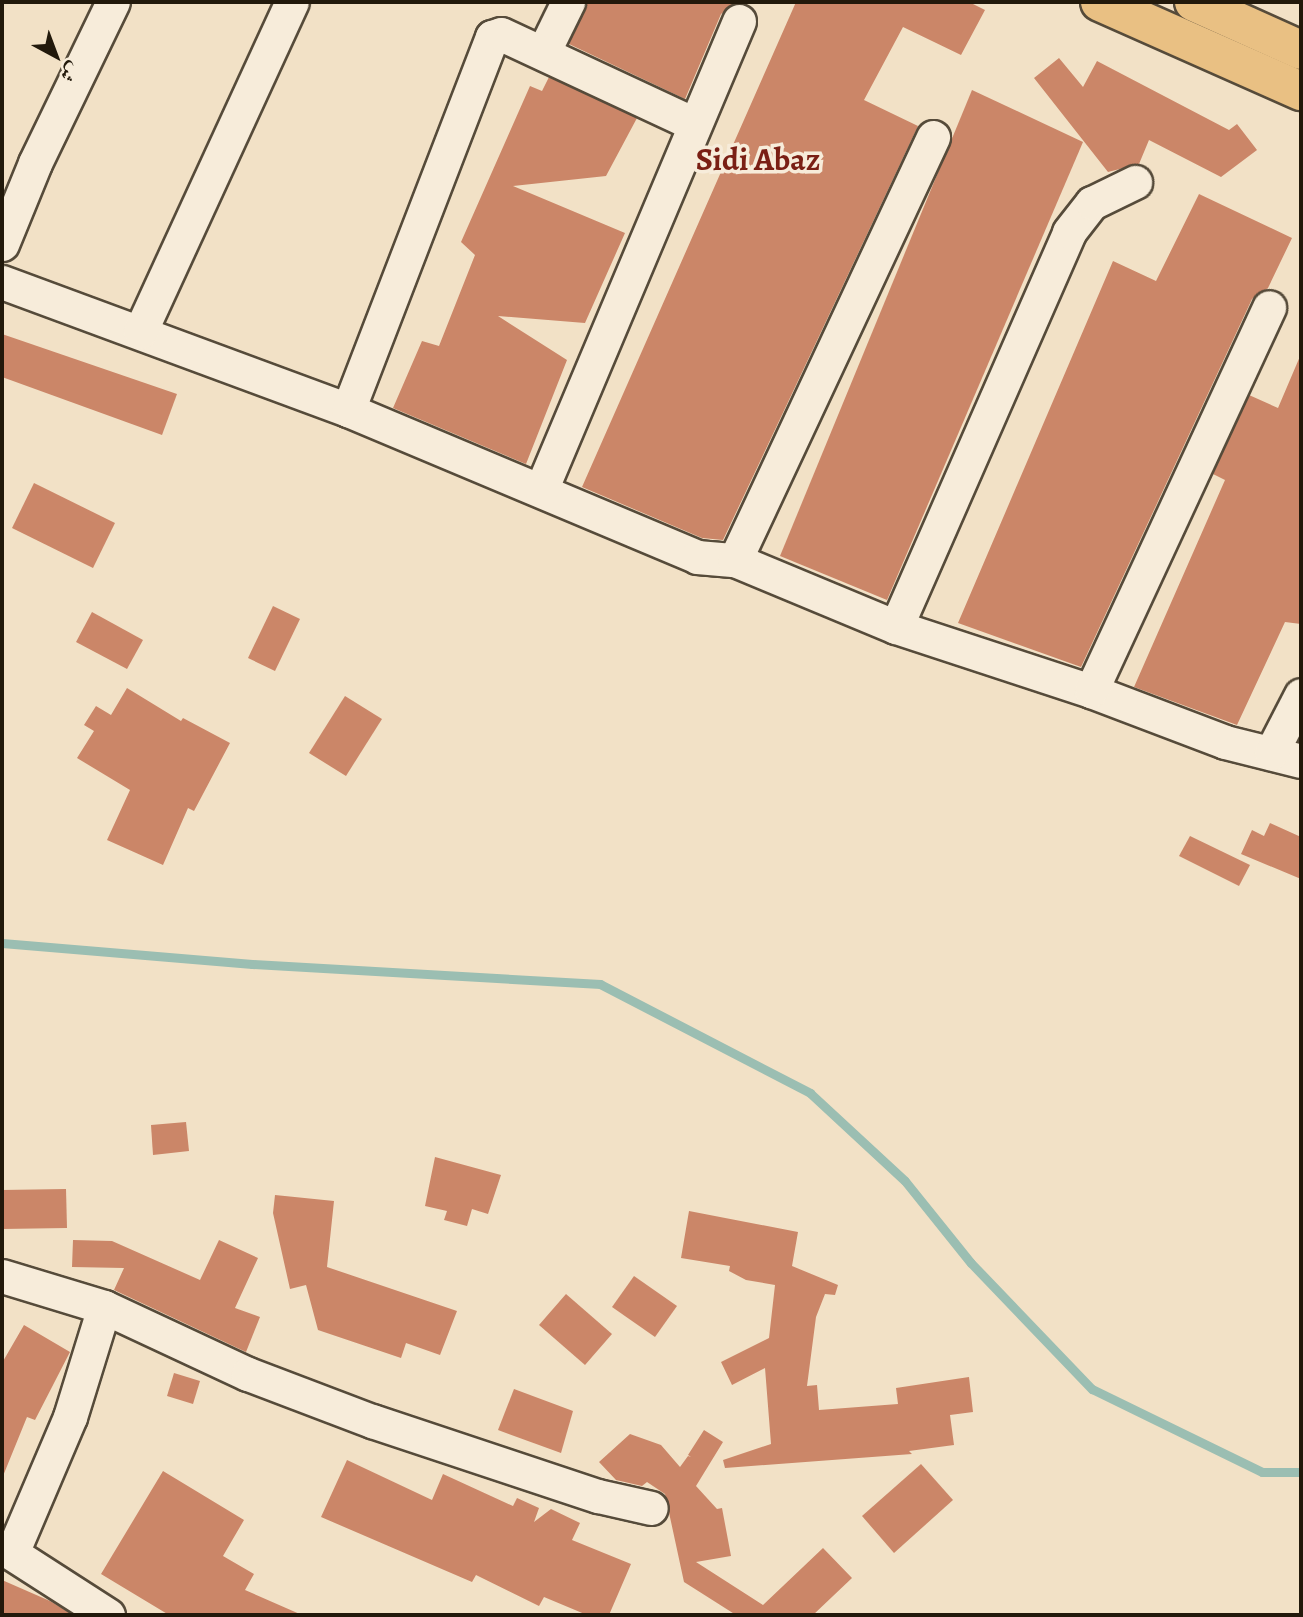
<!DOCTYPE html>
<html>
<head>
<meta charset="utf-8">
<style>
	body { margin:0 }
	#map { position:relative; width:1303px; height:1617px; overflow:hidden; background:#f2e1c6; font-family:Alegreya,Amiri,serif }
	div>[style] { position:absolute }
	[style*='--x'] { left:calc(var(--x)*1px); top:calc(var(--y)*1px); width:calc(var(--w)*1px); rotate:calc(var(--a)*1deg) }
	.stream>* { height:9px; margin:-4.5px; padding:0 4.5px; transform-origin:4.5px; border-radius:4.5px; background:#9bbeb2 }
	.building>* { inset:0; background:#cb8668 }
	.roads { filter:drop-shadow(2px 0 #564b3a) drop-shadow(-2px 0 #564b3a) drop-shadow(0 2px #564b3a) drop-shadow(0 -2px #564b3a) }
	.street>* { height:33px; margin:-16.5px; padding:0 16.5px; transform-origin:16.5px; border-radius:16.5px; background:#f7ecda }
	.highway>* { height:38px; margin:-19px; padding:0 19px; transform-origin:19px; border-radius:19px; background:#e9c083 }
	span { translate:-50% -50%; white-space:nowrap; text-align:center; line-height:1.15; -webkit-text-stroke:7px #f7ecda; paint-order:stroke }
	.district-label { font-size:32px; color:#7a1f14; font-weight:700 }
	.frame { position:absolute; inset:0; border:4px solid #22190b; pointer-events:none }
	.north { position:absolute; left:21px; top:21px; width:70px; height:70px; -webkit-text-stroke:5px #f7ecda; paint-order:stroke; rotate:139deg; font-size:19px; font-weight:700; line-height:28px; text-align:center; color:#22190b }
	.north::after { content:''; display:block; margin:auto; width:24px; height:32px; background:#22190b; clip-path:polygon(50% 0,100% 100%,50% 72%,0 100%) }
</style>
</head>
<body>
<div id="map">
	<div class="stream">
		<i style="--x:2;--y:943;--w:251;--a:4.8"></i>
		<i style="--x:252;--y:964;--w:349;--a:3.3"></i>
		<i style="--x:600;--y:984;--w:237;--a:27.4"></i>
		<i style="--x:810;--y:1093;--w:129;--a:42.8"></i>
		<i style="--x:905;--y:1181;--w:105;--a:51.2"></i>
		<i style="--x:971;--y:1263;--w:175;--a:46.2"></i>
		<i style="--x:1092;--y:1389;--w:189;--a:26"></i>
		<i style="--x:1262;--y:1472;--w:39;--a:0"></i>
	</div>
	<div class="building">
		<i style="clip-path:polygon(587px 2px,737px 2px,721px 14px,685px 99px,569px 44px)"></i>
		<i style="clip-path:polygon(796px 2px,969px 2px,985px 10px,961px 55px,903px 27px,864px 100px,918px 126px,723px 540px,702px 538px,582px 487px)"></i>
		<i style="clip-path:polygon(1059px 58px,1083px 87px,1097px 61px,1229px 130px,1237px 124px,1257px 150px,1221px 177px,1149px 140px,1139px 164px,1108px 172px,1034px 78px)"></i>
		<i style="clip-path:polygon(549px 77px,637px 118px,606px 176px,513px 186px,625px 233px,585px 323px,498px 316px,567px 360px,526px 464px,393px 408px,422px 341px,439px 346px,475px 255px,461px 242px,530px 86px,542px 91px)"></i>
		<i style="clip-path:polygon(972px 90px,1083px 142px,887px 600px,780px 556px)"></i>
		<i style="clip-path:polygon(1199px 194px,1292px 238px,1268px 288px,1252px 299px,1081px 667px,958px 623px,1113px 261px,1156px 281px)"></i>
		<i style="clip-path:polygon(2px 334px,177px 394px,162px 435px,2px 377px)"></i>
		<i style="clip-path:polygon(1301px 354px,1301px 624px,1285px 622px,1237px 725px,1134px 687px,1225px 480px,1213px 474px,1249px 395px,1278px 408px)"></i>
		<i style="clip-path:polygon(34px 483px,115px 523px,93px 568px,12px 528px)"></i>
		<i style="clip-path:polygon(273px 606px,300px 619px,275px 671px,248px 658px)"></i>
		<i style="clip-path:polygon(92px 612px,143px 640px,127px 669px,76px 642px)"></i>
		<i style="clip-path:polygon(127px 688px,181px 721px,183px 718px,230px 743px,194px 811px,188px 808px,163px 865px,107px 840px,130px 790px,77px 758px,94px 731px,84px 725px,96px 706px,111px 715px)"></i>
		<i style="clip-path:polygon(345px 696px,382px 719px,346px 776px,309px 753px)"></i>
		<i style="clip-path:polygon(1270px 823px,1301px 837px,1301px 879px,1241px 854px,1252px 830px,1264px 836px)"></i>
		<i style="clip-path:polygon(1190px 836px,1250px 865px,1239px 886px,1179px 856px)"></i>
		<i style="clip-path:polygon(186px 1122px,189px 1151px,153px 1155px,151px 1125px)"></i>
		<i style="clip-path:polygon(435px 1157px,501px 1175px,488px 1214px,472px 1209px,467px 1226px,444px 1220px,447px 1211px,425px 1206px)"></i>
		<i style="clip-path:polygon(66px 1189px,67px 1228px,2px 1229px,2px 1190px)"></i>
		<i style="clip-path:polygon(275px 1195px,334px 1201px,327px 1267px,457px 1311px,440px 1355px,406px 1343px,401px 1358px,318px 1330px,306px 1285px,290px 1289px,273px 1213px)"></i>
		<i style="clip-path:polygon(689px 1211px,798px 1232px,792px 1266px,838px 1285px,835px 1295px,825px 1294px,816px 1317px,807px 1386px,817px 1385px,819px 1410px,898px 1404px,896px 1388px,969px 1377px,973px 1412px,950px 1415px,954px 1445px,909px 1451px,912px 1454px,725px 1468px,723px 1460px,771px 1444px,765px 1368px,732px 1385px,721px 1362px,769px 1338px,775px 1285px,746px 1280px,729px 1271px,730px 1266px,681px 1258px)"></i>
		<i style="clip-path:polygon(73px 1240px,112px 1241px,200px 1280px,219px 1240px,258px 1258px,235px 1308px,260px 1317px,246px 1352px,114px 1290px,124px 1268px,72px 1267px)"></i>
		<i style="clip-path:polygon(634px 1276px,677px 1306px,655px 1337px,612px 1307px)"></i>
		<i style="clip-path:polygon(566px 1294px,612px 1334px,585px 1365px,539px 1325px)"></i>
		<i style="clip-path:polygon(24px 1325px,70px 1352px,35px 1420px,27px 1417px,3px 1476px,2px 1363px)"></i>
		<i style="clip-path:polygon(174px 1373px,200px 1381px,193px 1404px,167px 1396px)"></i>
		<i style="clip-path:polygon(514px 1389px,573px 1411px,561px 1453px,498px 1430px)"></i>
		<i style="clip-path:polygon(704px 1430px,723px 1442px,696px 1486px,717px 1509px,722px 1508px,731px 1556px,696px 1562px,763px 1605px,823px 1548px,852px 1578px,813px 1615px,736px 1615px,684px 1582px,665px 1494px,647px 1482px,642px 1486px,616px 1480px,599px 1462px,630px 1434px,661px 1445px,680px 1467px,688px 1456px,691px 1457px,688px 1455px)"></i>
		<i style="clip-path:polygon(347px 1460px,432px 1500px,443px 1474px,513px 1506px,517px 1498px,539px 1508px,534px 1522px,551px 1509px,580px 1523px,572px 1540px,631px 1564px,609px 1615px,587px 1615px,544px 1597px,539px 1606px,476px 1575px,472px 1582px,321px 1517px)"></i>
		<i style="clip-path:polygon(921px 1464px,953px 1500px,894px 1553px,862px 1516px)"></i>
		<i style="clip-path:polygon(163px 1471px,244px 1520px,223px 1556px,254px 1574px,245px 1590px,302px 1615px,169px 1615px,101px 1574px)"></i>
		<i style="clip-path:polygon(2px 1580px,50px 1601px,73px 1615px,2px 1615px)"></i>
	</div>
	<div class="roads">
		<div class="street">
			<i style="--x:543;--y:53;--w:57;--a:-63.9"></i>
			<i style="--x:2;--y:244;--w:87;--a:-67.8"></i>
			<i style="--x:35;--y:163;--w:179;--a:-64.2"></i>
			<i style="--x:2;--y:282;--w:369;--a:20.3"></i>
			<i style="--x:348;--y:410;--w:379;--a:22.8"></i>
			<i style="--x:697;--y:557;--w:38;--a:5"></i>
			<i style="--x:735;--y:560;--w:174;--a:22.6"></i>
			<i style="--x:896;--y:627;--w:205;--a:18.2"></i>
			<i style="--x:1091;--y:691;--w:143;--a:20.8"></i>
			<i style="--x:1225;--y:742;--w:78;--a:14"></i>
			<i style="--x:140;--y:332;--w:363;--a:-65.3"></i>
			<i style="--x:348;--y:410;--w:400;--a:-68.9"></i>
			<i style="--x:492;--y:37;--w:9;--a:-18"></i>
			<i style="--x:501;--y:34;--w:213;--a:25"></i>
			<i style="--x:541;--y:490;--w:509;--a:-67.11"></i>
			<i style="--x:735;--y:560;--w:467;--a:-64.9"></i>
			<i style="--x:896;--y:627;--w:431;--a:-66.3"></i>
			<i style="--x:1069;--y:232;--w:37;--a:-52"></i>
			<i style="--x:1092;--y:203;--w:48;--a:-26"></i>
			<i style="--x:1091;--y:691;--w:423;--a:-65.1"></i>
			<i style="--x:1271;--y:753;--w:65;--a:-62.7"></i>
			<i style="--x:2;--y:1276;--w:107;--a:16.9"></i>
			<i style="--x:104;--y:1307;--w:159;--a:25"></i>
			<i style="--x:248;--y:1374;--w:133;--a:20.8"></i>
			<i style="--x:372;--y:1421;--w:238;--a:18.4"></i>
			<i style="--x:598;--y:1496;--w:54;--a:12.8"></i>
			<i style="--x:2;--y:1547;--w:126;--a:32.7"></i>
			<i style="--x:12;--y:1553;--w:148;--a:-66.9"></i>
			<i style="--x:70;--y:1417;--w:115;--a:-72.8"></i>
		</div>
		<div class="highway">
			<i style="--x:1100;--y:2;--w:220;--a:23.9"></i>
			<i style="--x:1194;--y:2;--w:117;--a:24.2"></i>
		</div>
	</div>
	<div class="district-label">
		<span style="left:758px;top:159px">Sidi Abaz</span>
	</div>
	<div class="frame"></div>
	<div class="north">ش</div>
</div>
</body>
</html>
